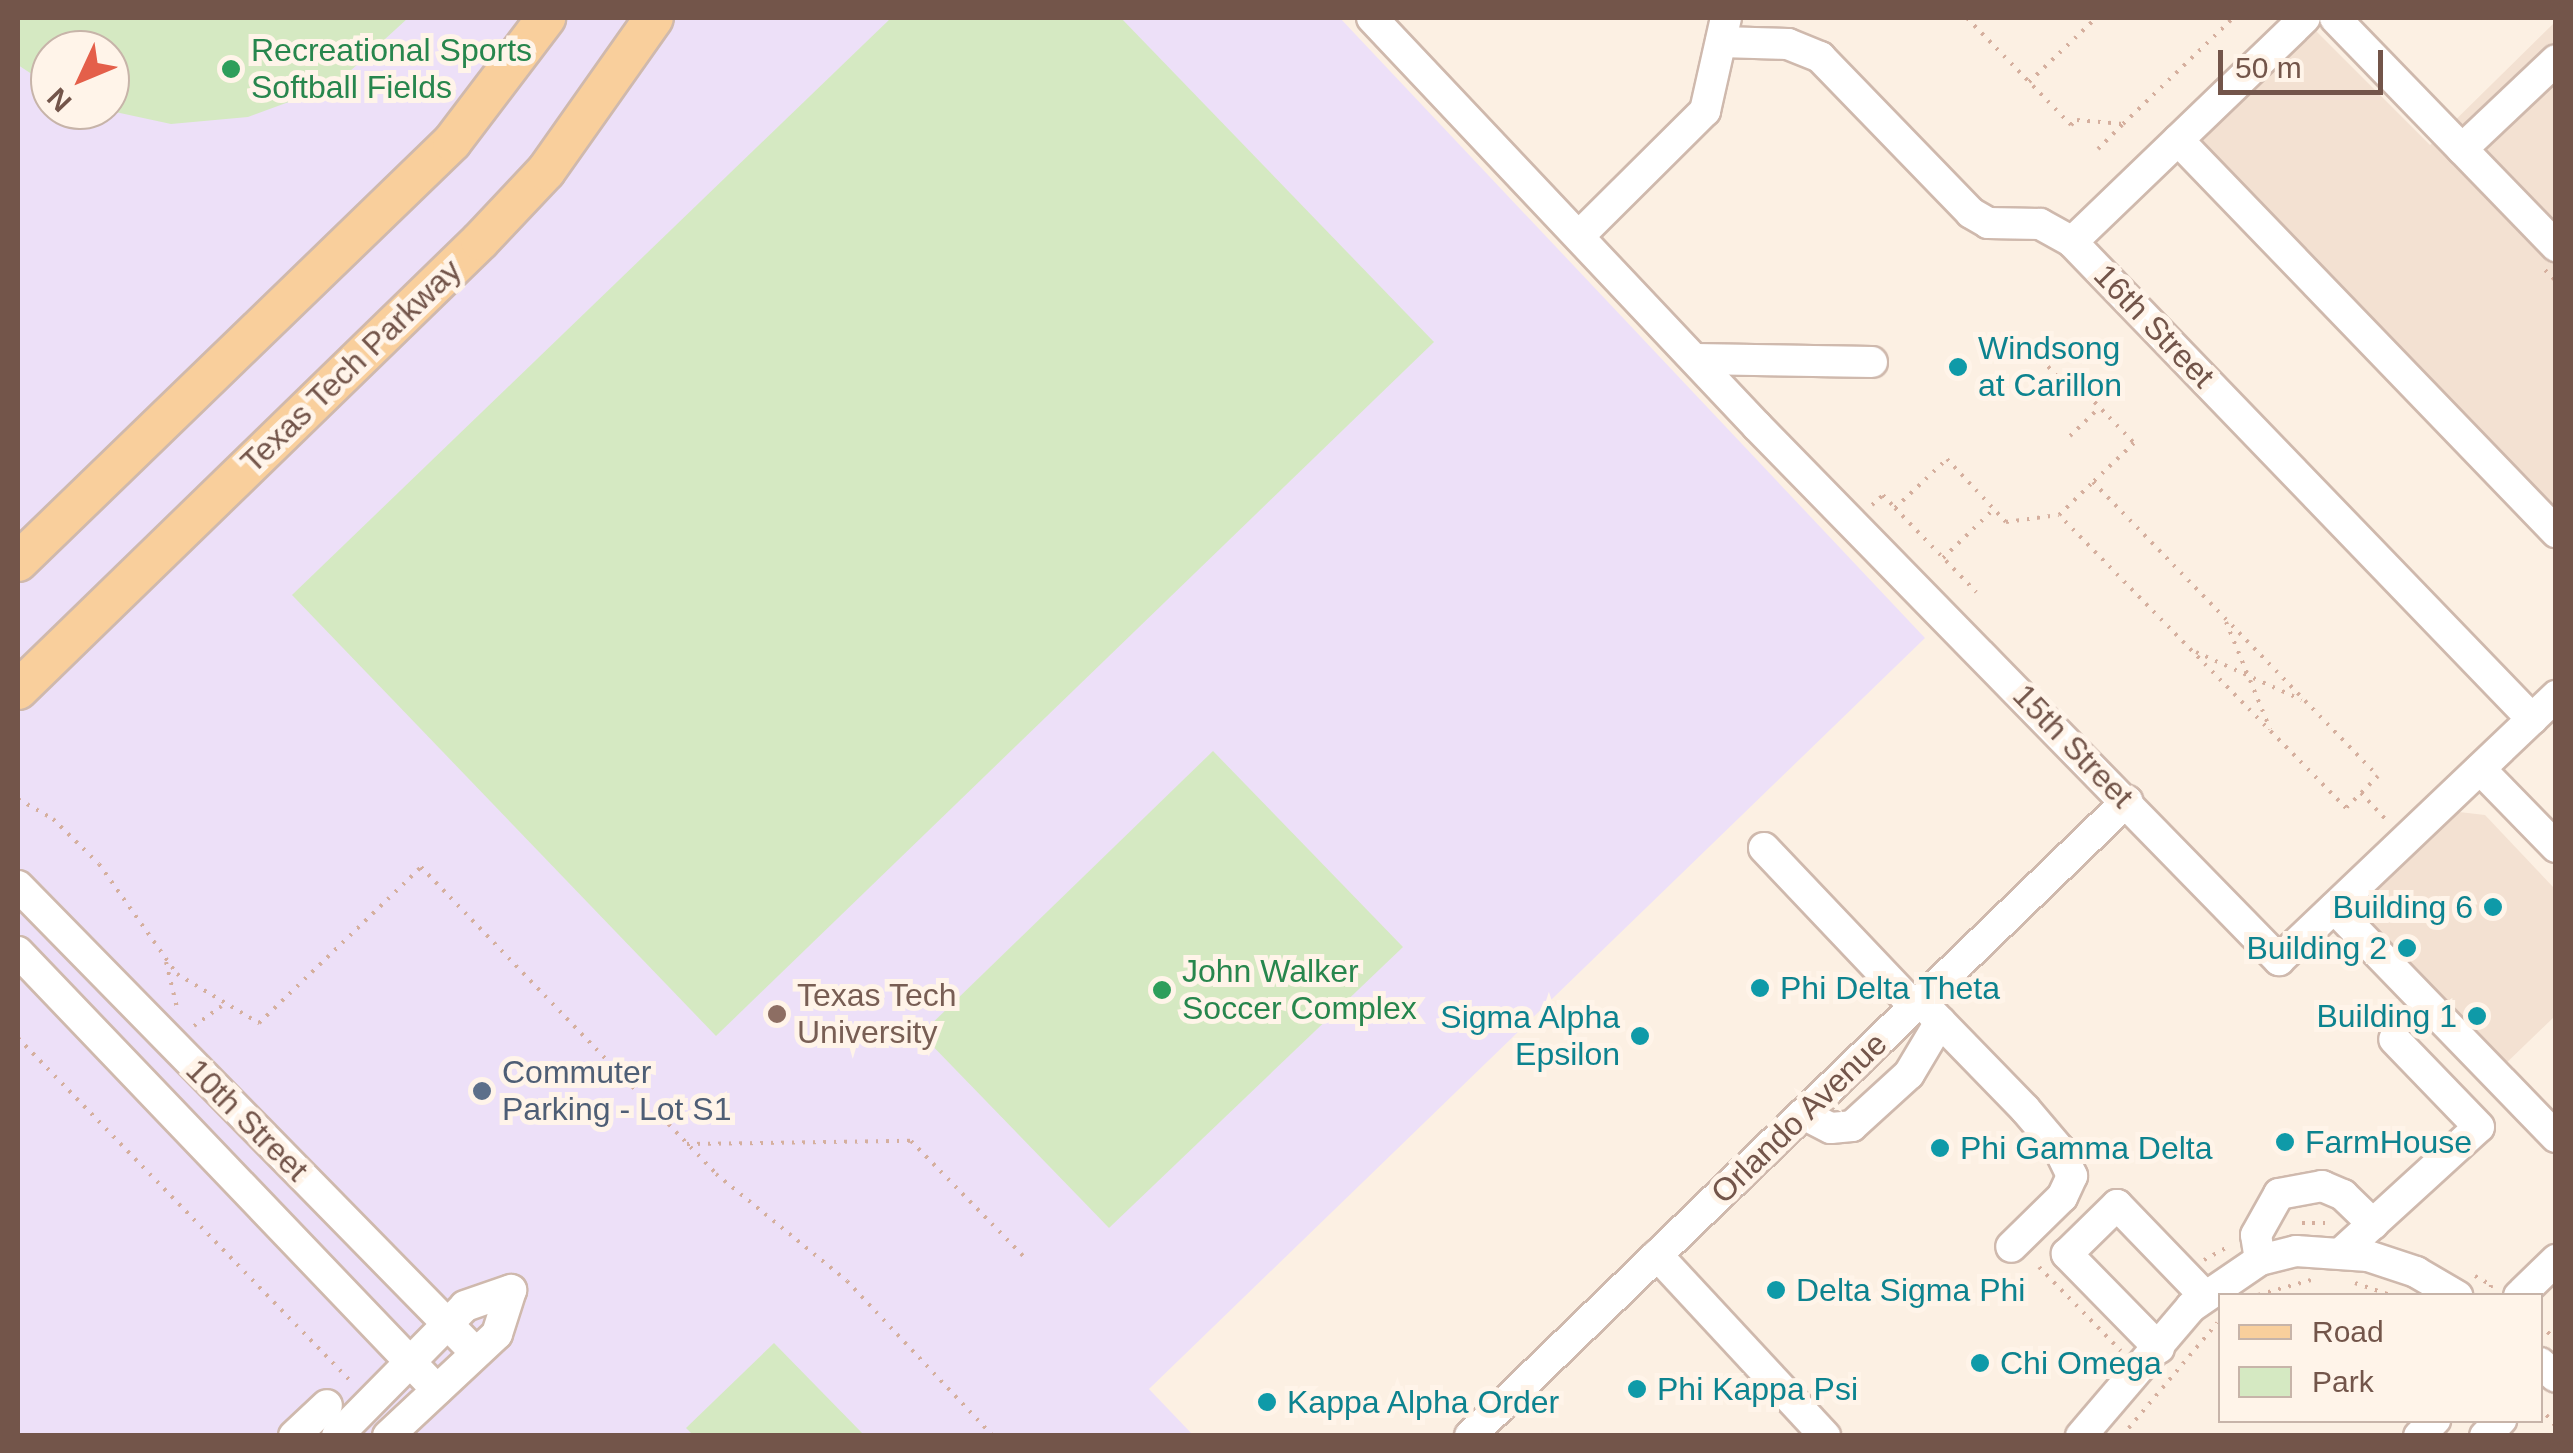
<!DOCTYPE html>
<html>
<head>
<meta charset="utf-8">
<style>
	body { margin:0 }
	#map { position:relative; width:2573px; height:1453px; overflow:hidden; background:#fcf0e3; font-family:Helvetica,sans-serif }
	div>[style] { position:absolute }
	[style*='--x'] { left:calc(var(--x)*1px); top:calc(var(--y)*1px); width:calc(var(--w)*1px); rotate:calc(var(--a)*1deg) }
	.residential>* { inset:0; background:#f3e1d2 }
	.education>* { inset:0; background:#ede0f8 }
	.green>* { inset:0; background:#d5e9c2 }
	.path>* { height:4px; margin-top:-2px; transform-origin:0; background:repeating-linear-gradient(90deg,#d5af9e 0 2.5px,transparent 0 10.5px) }
	.roads { filter:drop-shadow(2px 0 #cfb9ad) drop-shadow(-2px 0 #cfb9ad) drop-shadow(0 2px #cfb9ad) drop-shadow(0 -2px #cfb9ad) }
	.minor>* { height:30px; margin:-15px; padding:0 15px; transform-origin:15px; border-radius:15px; background:#fff }
	.major>* { height:38px; margin:-19px; padding:0 19px; transform-origin:19px; border-radius:19px; background:#f9cf9c }
	.dots>* { width:28px; height:28px; translate:-50% -50%; box-sizing:border-box; border:5px solid #fff4e9; border-radius:50% }
	span { translate:-50% -50%; white-space:nowrap; text-align:center; line-height:1.15; -webkit-text-stroke:10px #fff4e9; paint-order:stroke }
	.leisure-label { font-size:32px; color:#27864d }
	.left { translate:0 -50%; text-align:left }
	.street-label { font-size:32px; color:#73554a }
	.culture-label { font-size:32px; color:#0d838f }
	.right { translate:-100% -50%; text-align:right }
	.education-label { font-size:32px; color:#785e54 }
	.service-label { font-size:32px; color:#4e5e75 }
	.frame { position:absolute; inset:0; border:20px solid #73554a; pointer-events:none }
	.legend { position:absolute; left:2218px; top:1293px; width:325px; height:130px; box-sizing:border-box; background:#fff4e9; border:2px solid #c7b4a9; margin:0; padding:12px 18px; list-style:none; font-size:30px; color:#73554a }
	.legend li { display:flex; align-items:center; gap:20px; height:50px }
	.legend b { width:50px; border:2px solid #c7b4a9 }
	.north { position:absolute; left:30px; top:30px; width:100px; height:100px; box-sizing:border-box; background:#fff4e9; border:2px solid #c7b4a9; border-radius:50%; rotate:226deg; font-size:28px; font-weight:700; line-height:40px; text-align:center; color:#73554a }
	.north::after { content:''; display:block; margin:auto; width:35px; height:45px; background:#e45f4a; clip-path:polygon(50% 0,100% 100%,50% 72%,0 100%) }
	.scale { position:absolute; left:2218px; top:50px; width:165px; height:45px; box-sizing:border-box; border:5px solid #73554a; border-top:0; padding-left:12px; font-size:30px; line-height:35px; white-space:nowrap; color:#73554a; -webkit-text-stroke:8px #fff4e9; paint-order:stroke }
</style>
</head>
<body>
<div id="map">
	<div class="residential">
		<i style="clip-path:polygon(2555px 22px,2555px 518px,2193px 150px,2315px 30px,2430px 145px)"></i>
		<i style="clip-path:polygon(2459px 812px,2485px 815px,2555px 889px,2555px 1016px,2499px 1070px,2350px 916px)"></i>
	</div>
	<div class="education">
		<i style="clip-path:polygon(evenodd,18px 18px,1340px 18px,1925px 638px,1149px 1389px,1193px 1435px,18px 1435px,18px 18px,50px 50px,110px 50px,110px 110px,50px 110px,50px 50px)"></i>
	</div>
	<div class="green">
		<i style="clip-path:polygon(18px 18px,408px 18px,348px 73px,316px 92px,248px 117px,171px 124px,106px 110px,110px 50px,50px 50px,50px 86px,18px 65px)"></i>
		<i style="clip-path:polygon(891px 18px,1121px 18px,1434px 342px,716px 1036px,292px 595px)"></i>
		<i style="clip-path:polygon(1213px 751px,1403px 947px,1109px 1228px,921px 1034px)"></i>
		<i style="clip-path:polygon(774px 1343px,864px 1435px,694px 1436px,686px 1428px)"></i>
	</div>
	<div class="path">
		<i style="--x:1967;--y:18;--w:149;--a:45.8"></i>
		<i style="--x:2071;--y:125;--w:8;--a:-40"></i>
		<i style="--x:2077;--y:120;--w:46;--a:5"></i>
		<i style="--x:2123;--y:124;--w:153;--a:-43.9"></i>
		<i style="--x:2029;--y:82;--w:93;--a:-43.7"></i>
		<i style="--x:2098;--y:149;--w:35;--a:-45"></i>
		<i style="--x:2545;--y:270;--w:16;--a:45"></i>
		<i style="--x:2060;--y:341;--w:26;--a:137"></i>
		<i style="--x:2041;--y:359;--w:40;--a:47"></i>
		<i style="--x:2068;--y:388;--w:12;--a:-5"></i>
		<i style="--x:2080;--y:387;--w:78;--a:46"></i>
		<i style="--x:2134;--y:443;--w:57;--a:136.4"></i>
		<i style="--x:2070;--y:436;--w:42;--a:-44"></i>
		<i style="--x:2093;--y:482;--w:409;--a:45.9"></i>
		<i style="--x:2378;--y:776;--w:45;--a:135"></i>
		<i style="--x:2346;--y:808;--w:410;--a:-134.4"></i>
		<i style="--x:2059;--y:515;--w:47;--a:-44.1"></i>
		<i style="--x:1872;--y:505;--w:15;--a:-42"></i>
		<i style="--x:1883;--y:495;--w:18;--a:47"></i>
		<i style="--x:1895;--y:508;--w:71;--a:-43.3"></i>
		<i style="--x:1947;--y:459;--w:86;--a:46.9"></i>
		<i style="--x:2006;--y:522;--w:53;--a:-7.5"></i>
		<i style="--x:1895;--y:508;--w:117;--a:46"></i>
		<i style="--x:1943;--y:558;--w:71;--a:-43.9"></i>
		<i style="--x:2226;--y:622;--w:116;--a:67.6"></i>
		<i style="--x:2196;--y:652;--w:116;--a:24.4"></i>
		<i style="--x:2361;--y:793;--w:41;--a:47"></i>
		<i style="--x:18;--y:799;--w:40;--a:29.7"></i>
		<i style="--x:53;--y:819;--w:64;--a:44.4"></i>
		<i style="--x:99;--y:864;--w:135;--a:54.7"></i>
		<i style="--x:177;--y:974;--w:96;--a:30.9"></i>
		<i style="--x:259;--y:1023;--w:225;--a:-43.9"></i>
		<i style="--x:421;--y:867;--w:426;--a:46.1"></i>
		<i style="--x:716;--y:1174;--w:169;--a:39.2"></i>
		<i style="--x:847;--y:1281;--w:213;--a:46.7"></i>
		<i style="--x:166;--y:962;--w:51;--a:76.5"></i>
		<i style="--x:194;--y:1026;--w:34;--a:-36"></i>
		<i style="--x:18;--y:1038;--w:480;--a:45.9"></i>
		<i style="--x:687;--y:1144;--w:224;--a:-0.8"></i>
		<i style="--x:911;--y:1141;--w:165;--a:45.7"></i>
		<i style="--x:2302;--y:1223;--w:30;--a:0"></i>
		<i style="--x:2204;--y:1260;--w:31;--a:-29"></i>
		<i style="--x:2039;--y:1267;--w:117;--a:45.7"></i>
		<i style="--x:2475;--y:1276;--w:18;--a:29"></i>
		<i style="--x:2491;--y:1285;--w:11;--a:95"></i>
		<i style="--x:2355;--y:1283;--w:40;--a:18.9"></i>
		<i style="--x:2258;--y:1295;--w:55;--a:-15.8"></i>
		<i style="--x:2540;--y:1325;--w:22;--a:43"></i>
		<i style="--x:2540;--y:1407;--w:26;--a:51"></i>
		<i style="--x:2122;--y:1436;--w:148;--a:-49.9"></i>
	</div>
	<div class="roads">
		<div class="minor">
			<i style="--x:1372;--y:18;--w:561;--a:46.66"></i>
			<i style="--x:1757;--y:426;--w:747;--a:45.65"></i>
			<i style="--x:2279;--y:960;--w:383;--a:-43.6"></i>
			<i style="--x:2335;--y:18;--w:318;--a:45.9"></i>
			<i style="--x:1721;--y:42;--w:67;--a:1.7"></i>
			<i style="--x:1788;--y:44;--w:35;--a:22"></i>
			<i style="--x:1820;--y:57;--w:217;--a:45.9"></i>
			<i style="--x:1971;--y:213;--w:20;--a:30"></i>
			<i style="--x:1988;--y:223;--w:52;--a:1.1"></i>
			<i style="--x:2040;--y:224;--w:37;--a:29"></i>
			<i style="--x:2072;--y:242;--w:663;--a:46.04"></i>
			<i style="--x:2178;--y:140;--w:545;--a:46.04"></i>
			<i style="--x:2462;--y:149;--w:129;--a:-43.4"></i>
			<i style="--x:1581;--y:234;--w:175;--a:-44.8"></i>
			<i style="--x:1705;--y:111;--w:95;--a:-77.3"></i>
			<i style="--x:2072;--y:242;--w:323;--a:-43.9"></i>
			<i style="--x:1696;--y:359;--w:176;--a:1"></i>
			<i style="--x:2480;--y:769;--w:109;--a:45.7"></i>
			<i style="--x:1764;--y:848;--w:218;--a:46.5"></i>
			<i style="--x:18;--y:886;--w:654;--a:45.56"></i>
			<i style="--x:2334;--y:908;--w:319;--a:45.9"></i>
			<i style="--x:18;--y:952;--w:606;--a:46.27"></i>
			<i style="--x:1920;--y:1001;--w:151;--a:45.8"></i>
			<i style="--x:2025;--y:1109;--w:52;--a:49.6"></i>
			<i style="--x:2059;--y:1149;--w:30;--a:64"></i>
			<i style="--x:2072;--y:1176;--w:23;--a:115"></i>
			<i style="--x:2062;--y:1197;--w:71;--a:135.6"></i>
			<i style="--x:1803;--y:1114;--w:31;--a:27"></i>
			<i style="--x:1831;--y:1128;--w:21;--a:-5"></i>
			<i style="--x:1852;--y:1126;--w:77;--a:-42.4"></i>
			<i style="--x:1909;--y:1074;--w:61;--a:-59.2"></i>
			<i style="--x:2342;--y:1252;--w:185;--a:-42.4"></i>
			<i style="--x:2479;--y:1127;--w:122;--a:-134"></i>
			<i style="--x:1657;--y:1255;--w:247;--a:47.1"></i>
			<i style="--x:2260;--y:1260;--w:25;--a:-99"></i>
			<i style="--x:2256;--y:1235;--w:47;--a:-60.7"></i>
			<i style="--x:2279;--y:1194;--w:44;--a:-10.5"></i>
			<i style="--x:2322;--y:1186;--w:23;--a:23"></i>
			<i style="--x:2343;--y:1195;--w:42;--a:44"></i>
			<i style="--x:2519;--y:1296;--w:52;--a:-44.2"></i>
			<i style="--x:2159;--y:1348;--w:132;--a:-134.4"></i>
			<i style="--x:2067;--y:1254;--w:70;--a:-44.4"></i>
			<i style="--x:2117;--y:1205;--w:127;--a:46"></i>
			<i style="--x:2540;--y:1363;--w:21;--a:41"></i>
			<i style="--x:294;--y:1436;--w:45;--a:-43.2"></i>
			<i style="--x:337;--y:1436;--w:182;--a:-45.4"></i>
			<i style="--x:465;--y:1306;--w:49;--a:-19.2"></i>
			<i style="--x:388;--y:1436;--w:149;--a:-43.1"></i>
			<i style="--x:497;--y:1334;--w:46;--a:-72.3"></i>
			<i style="--x:1470;--y:1436;--w:914;--a:-44.02"></i>
			<i style="--x:2081;--y:1436;--w:170;--a:-49.5"></i>
			<i style="--x:2191;--y:1307;--w:83;--a:-34.3"></i>
			<i style="--x:2260;--y:1260;--w:37;--a:-14"></i>
			<i style="--x:2296;--y:1251;--w:72;--a:4"></i>
			<i style="--x:2368;--y:1256;--w:51;--a:18.4"></i>
			<i style="--x:2416;--y:1272;--w:48;--a:30.3"></i>
			<i style="--x:2419;--y:1436;--w:23;--a:-45"></i>
			<i style="--x:2485;--y:1436;--w:23;--a:-45"></i>
		</div>
		<div class="major">
			<i style="--x:18;--y:562;--w:604;--a:-44.06"></i>
			<i style="--x:452;--y:142;--w:156;--a:-52.8"></i>
			<i style="--x:18;--y:690;--w:644;--a:-44.18"></i>
			<i style="--x:480;--y:241;--w:96;--a:-46.7"></i>
			<i style="--x:546;--y:171;--w:187;--a:-54.8"></i>
		</div>
	</div>
	<div class="dots">
		<i style="left:231px;top:69px;background:#2e9e5b"></i>
		<i style="left:1958px;top:367px;background:#0f9aa8"></i>
		<i style="left:2493px;top:907px;background:#0f9aa8"></i>
		<i style="left:2407px;top:948px;background:#0f9aa8"></i>
		<i style="left:1760px;top:988px;background:#0f9aa8"></i>
		<i style="left:1162px;top:990px;background:#2e9e5b"></i>
		<i style="left:777px;top:1014px;background:#8d6e63"></i>
		<i style="left:2477px;top:1016px;background:#0f9aa8"></i>
		<i style="left:1640px;top:1036px;background:#0f9aa8"></i>
		<i style="left:482px;top:1091px;background:#5c6f8a"></i>
		<i style="left:2285px;top:1142px;background:#0f9aa8"></i>
		<i style="left:1940px;top:1148px;background:#0f9aa8"></i>
		<i style="left:1776px;top:1290px;background:#0f9aa8"></i>
		<i style="left:1980px;top:1363px;background:#0f9aa8"></i>
		<i style="left:1637px;top:1389px;background:#0f9aa8"></i>
		<i style="left:1267px;top:1402px;background:#0f9aa8"></i>
	</div>
	<div class="leisure-label">
		<span class="left" style="left:251px;top:69px">Recreational Sports<br>Softball Fields</span>
		<span class="left" style="left:1182px;top:990px">John Walker<br>Soccer Complex</span>
	</div>
	<div class="street-label">
		<span style="left:2154px;top:326px;rotate:46deg">16th Street</span>
		<span style="left:351px;top:366px;rotate:-44deg">Texas Tech Parkway</span>
		<span style="left:2073px;top:746px;rotate:46deg">15th Street</span>
		<span style="left:1799px;top:1118px;rotate:-44deg">Orlando Avenue</span>
		<span style="left:247px;top:1120px;rotate:45deg">10th Street</span>
	</div>
	<div class="culture-label">
		<span class="left" style="left:1978px;top:367px">Windsong<br>at Carillon</span>
		<span class="right" style="left:2473px;top:907px">Building 6</span>
		<span class="right" style="left:2387px;top:948px">Building 2</span>
		<span class="left" style="left:1780px;top:988px">Phi Delta Theta</span>
		<span class="right" style="left:2457px;top:1016px">Building 1</span>
		<span class="right" style="left:1620px;top:1036px">Sigma Alpha<br>Epsilon</span>
		<span class="left" style="left:2305px;top:1142px">FarmHouse</span>
		<span class="left" style="left:1960px;top:1148px">Phi Gamma Delta</span>
		<span class="left" style="left:1796px;top:1290px">Delta Sigma Phi</span>
		<span class="left" style="left:2000px;top:1363px">Chi Omega</span>
		<span class="left" style="left:1657px;top:1389px">Phi Kappa Psi</span>
		<span class="left" style="left:1287px;top:1402px">Kappa Alpha Order</span>
	</div>
	<div class="education-label">
		<span class="left" style="left:797px;top:1014px">Texas Tech<br>University</span>
	</div>
	<div class="service-label">
		<span class="left" style="left:502px;top:1091px">Commuter<br>Parking - Lot S1</span>
	</div>
	<div class="frame"></div>
	<ul class="legend">
	<li><b style="height:12px;background:#f9cf9c"></b>Road</li>
	<li><b style="height:28px;background:#d5e9c2"></b>Park</li>
	</ul>
	<div class="north">N</div>
	<div class="scale">50 m</div>
</div>
</body>
</html>
